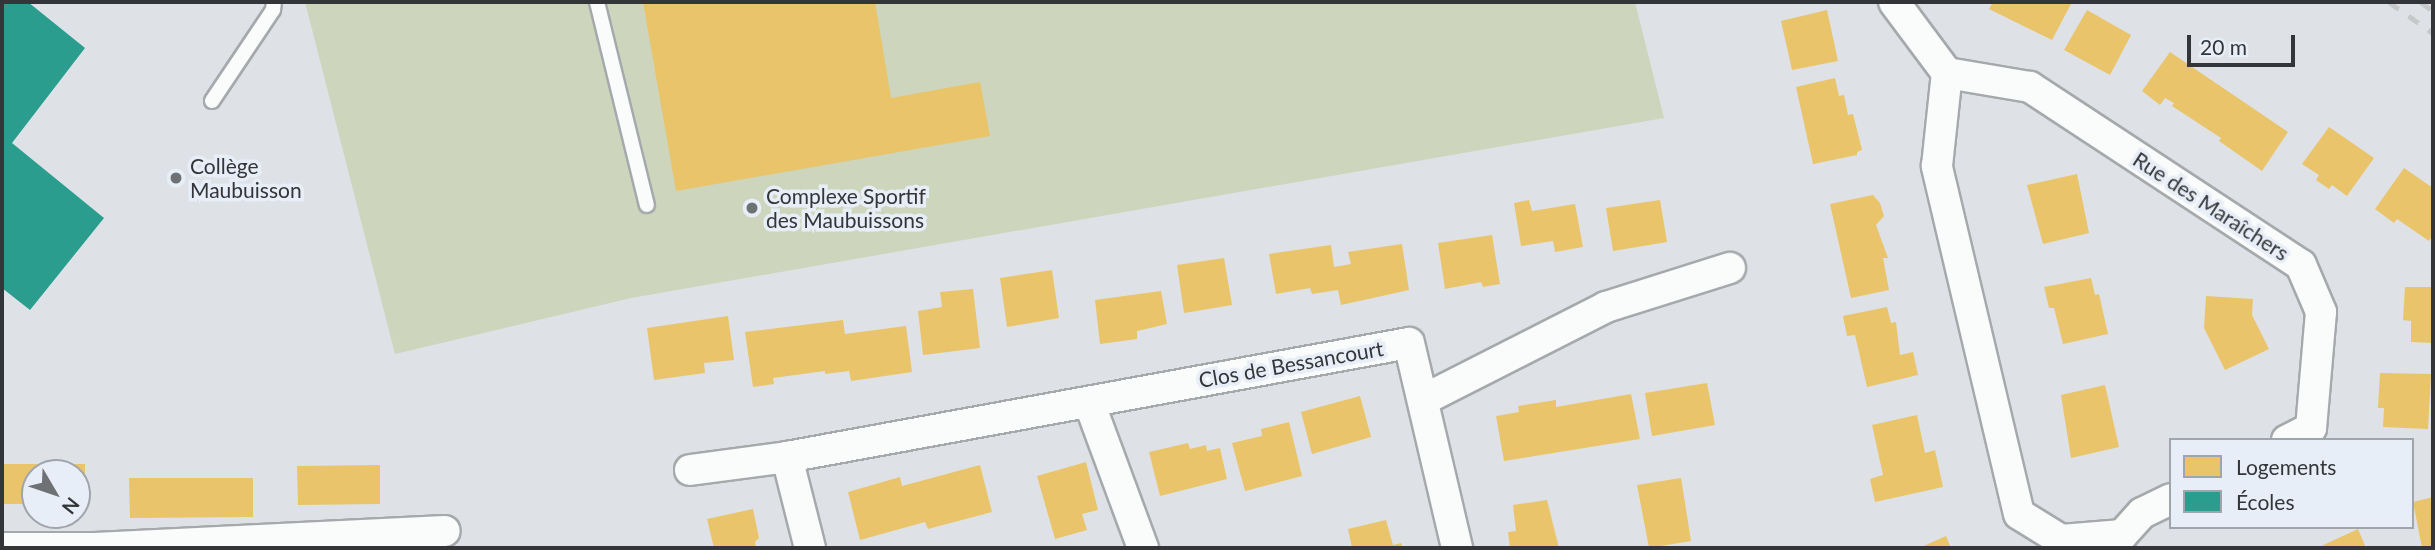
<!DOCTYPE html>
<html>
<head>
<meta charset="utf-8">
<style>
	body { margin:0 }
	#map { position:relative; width:2435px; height:550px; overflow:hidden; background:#dee2e6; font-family:Lato,sans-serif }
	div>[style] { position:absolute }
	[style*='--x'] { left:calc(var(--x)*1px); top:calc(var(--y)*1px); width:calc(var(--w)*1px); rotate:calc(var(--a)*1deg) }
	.green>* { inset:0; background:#cdd5bc }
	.homes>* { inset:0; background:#e9c46a }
	.schools>* { inset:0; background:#2a9d8f }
	.roads { filter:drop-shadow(2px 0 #a6a9ac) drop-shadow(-2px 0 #a6a9ac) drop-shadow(0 2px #a6a9ac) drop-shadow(0 -2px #a6a9ac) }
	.service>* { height:14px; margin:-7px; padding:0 7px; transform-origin:7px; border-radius:7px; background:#fafbfb }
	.minor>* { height:30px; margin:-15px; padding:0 15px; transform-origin:15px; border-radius:15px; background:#fafbfb }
	.rail>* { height:5px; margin-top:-2.5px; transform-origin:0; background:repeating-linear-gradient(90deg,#c7c8c9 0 12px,transparent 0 24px) }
	.dots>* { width:19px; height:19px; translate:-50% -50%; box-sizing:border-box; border:4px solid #e8eef7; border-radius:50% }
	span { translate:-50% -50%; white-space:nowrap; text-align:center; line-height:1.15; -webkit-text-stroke:7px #e8eef7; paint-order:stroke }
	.poi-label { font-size:21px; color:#333538 }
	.left { translate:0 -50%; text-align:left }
	.street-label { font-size:21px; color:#333538 }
	.frame { position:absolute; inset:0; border:4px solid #333538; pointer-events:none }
	.legend { position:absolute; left:2169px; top:438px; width:245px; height:91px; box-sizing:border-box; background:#e8eef7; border:2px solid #a0a4ab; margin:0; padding:9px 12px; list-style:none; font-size:21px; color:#333538 }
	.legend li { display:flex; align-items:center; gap:14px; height:35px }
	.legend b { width:35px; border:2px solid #a0a4ab }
	.north { position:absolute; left:21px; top:459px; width:70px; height:70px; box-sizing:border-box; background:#e8eef7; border:2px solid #a0a4ab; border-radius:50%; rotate:129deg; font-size:19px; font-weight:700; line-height:28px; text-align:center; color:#333538 }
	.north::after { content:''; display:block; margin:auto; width:24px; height:32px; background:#6f7275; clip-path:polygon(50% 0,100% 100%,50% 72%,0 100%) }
	.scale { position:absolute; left:2187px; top:35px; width:108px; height:32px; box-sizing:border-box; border:4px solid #333538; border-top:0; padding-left:9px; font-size:21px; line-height:24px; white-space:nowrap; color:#333538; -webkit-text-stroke:5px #e8eef7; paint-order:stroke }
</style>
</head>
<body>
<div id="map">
	<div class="green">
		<i style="clip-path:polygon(305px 2px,1635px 2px,1664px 118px,631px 298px,395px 354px)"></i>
	</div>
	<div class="homes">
		<i style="clip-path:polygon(643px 2px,875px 2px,891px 98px,980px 82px,990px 136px,676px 191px)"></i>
		<i style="clip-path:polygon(1993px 2px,2072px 2px,2052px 40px,1989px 9px)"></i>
		<i style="clip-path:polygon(1827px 10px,1838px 61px,1792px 70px,1781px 21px)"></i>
		<i style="clip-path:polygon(2087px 10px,2131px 35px,2110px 75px,2064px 50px)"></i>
		<i style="clip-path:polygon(2170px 52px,2288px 132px,2262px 171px,2219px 141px,2221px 138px,2172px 106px,2174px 103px,2165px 98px,2160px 105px,2142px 91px)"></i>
		<i style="clip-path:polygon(1835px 78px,1839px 96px,1844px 95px,1848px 115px,1853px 114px,1862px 150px,1857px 152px,1857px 155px,1813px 164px,1796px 87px)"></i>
		<i style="clip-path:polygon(2329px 127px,2374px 158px,2347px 196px,2332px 185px,2329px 189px,2316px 180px,2319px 175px,2302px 164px)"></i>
		<i style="clip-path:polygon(2404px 168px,2433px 188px,2433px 234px,2429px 241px,2397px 219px,2394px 223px,2375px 209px)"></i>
		<i style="clip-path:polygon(2077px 174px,2089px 233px,2043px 244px,2027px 185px)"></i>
		<i style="clip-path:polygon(1873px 195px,1880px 203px,1884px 216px,1876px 225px,1888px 258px,1883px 258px,1889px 290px,1851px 298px,1830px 204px)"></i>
		<i style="clip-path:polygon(1529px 200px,1532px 211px,1575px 204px,1583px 247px,1555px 252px,1553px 241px,1521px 246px,1514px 203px)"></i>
		<i style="clip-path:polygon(1660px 200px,1667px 242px,1613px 251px,1606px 208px)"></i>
		<i style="clip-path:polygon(1492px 235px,1500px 284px,1483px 287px,1481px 282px,1445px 289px,1438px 243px)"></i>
		<i style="clip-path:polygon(1402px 244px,1409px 290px,1341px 305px,1338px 290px,1312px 294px,1310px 288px,1276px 294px,1269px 254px,1331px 245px,1334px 267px,1351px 264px,1348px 252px)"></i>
		<i style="clip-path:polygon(1224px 258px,1232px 305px,1184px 313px,1177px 265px)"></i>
		<i style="clip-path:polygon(1052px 270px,1059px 318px,1007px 327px,1000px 278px)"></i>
		<i style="clip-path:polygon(2091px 278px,2095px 295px,2099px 294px,2108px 334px,2063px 344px,2054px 308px,2049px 308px,2044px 287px)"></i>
		<i style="clip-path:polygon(2405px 287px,2433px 287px,2433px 343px,2411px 342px,2411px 321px,2403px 320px)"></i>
		<i style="clip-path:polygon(973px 289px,980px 348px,923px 355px,918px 311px,942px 307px,940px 292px)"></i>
		<i style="clip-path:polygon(1161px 291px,1167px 324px,1137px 331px,1137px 339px,1100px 344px,1095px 300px)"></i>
		<i style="clip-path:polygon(2206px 296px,2253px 299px,2252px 315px,2269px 349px,2225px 370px,2204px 328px)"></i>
		<i style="clip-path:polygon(1887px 307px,1891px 323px,1896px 322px,1900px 355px,1913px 352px,1918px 375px,1867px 387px,1855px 335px,1847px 336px,1843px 316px)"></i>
		<i style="clip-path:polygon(728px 316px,734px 360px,704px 363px,705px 373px,654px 380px,647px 328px)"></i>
		<i style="clip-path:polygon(843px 320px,845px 334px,906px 326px,912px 372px,851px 381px,849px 371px,825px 374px,825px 371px,773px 378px,774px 384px,753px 387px,745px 332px)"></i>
		<i style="clip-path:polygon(2380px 373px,2431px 374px,2428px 429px,2383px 427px,2384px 408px,2378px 408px)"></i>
		<i style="clip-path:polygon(1707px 383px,1715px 425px,1652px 436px,1645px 393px)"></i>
		<i style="clip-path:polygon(2105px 385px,2119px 447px,2071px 458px,2061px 395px)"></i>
		<i style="clip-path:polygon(1631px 394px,1640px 439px,1504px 461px,1496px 416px,1519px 412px,1518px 406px,1556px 400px,1556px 407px)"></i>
		<i style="clip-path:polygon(1360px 396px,1371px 437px,1312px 454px,1301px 412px)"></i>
		<i style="clip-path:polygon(1917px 415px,1925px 453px,1935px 450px,1943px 487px,1875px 502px,1870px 479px,1883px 475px,1872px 425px)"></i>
		<i style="clip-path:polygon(1289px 422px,1302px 476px,1245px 491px,1232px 443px,1262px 436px,1261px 429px)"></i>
		<i style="clip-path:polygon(1188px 443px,1190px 449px,1206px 445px,1207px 451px,1220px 448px,1227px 479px,1160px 496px,1149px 452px)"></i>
		<i style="clip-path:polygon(1086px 462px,1098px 510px,1082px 514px,1087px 530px,1055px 539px,1037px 476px)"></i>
		<i style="clip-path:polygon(2px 464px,85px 464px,85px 504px,77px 504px,77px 473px,35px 473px,35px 504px,2px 504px)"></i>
		<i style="clip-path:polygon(380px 465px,380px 504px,298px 505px,297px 466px)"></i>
		<i style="clip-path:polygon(980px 465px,992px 512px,928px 529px,925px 522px,860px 540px,848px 492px,900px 477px,902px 486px)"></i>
		<i style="clip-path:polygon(129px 478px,253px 478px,253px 517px,130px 518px)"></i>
		<i style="clip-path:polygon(1681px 478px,1691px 541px,1649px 548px,1637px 485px)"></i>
		<i style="clip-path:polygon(2433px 497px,2433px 548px,2422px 548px,2413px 502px)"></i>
		<i style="clip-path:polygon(1547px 500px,1559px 548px,1510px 548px,1508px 532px,1516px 531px,1513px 505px)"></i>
		<i style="clip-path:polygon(753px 509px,759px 538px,755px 542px,756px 548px,714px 548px,707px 519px)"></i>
		<i style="clip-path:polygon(1386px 520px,1393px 545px,1401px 543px,1403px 548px,1352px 548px,1348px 529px)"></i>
		<i style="clip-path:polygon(2358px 529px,2366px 548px,2317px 548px)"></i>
		<i style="clip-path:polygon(1946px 536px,1951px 548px,1919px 548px)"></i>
	</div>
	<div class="schools">
		<i style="clip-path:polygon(2px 2px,28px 2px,85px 48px,12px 143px,104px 218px,30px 310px,2px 288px)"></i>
	</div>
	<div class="roads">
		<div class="service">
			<i style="--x:597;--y:2;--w:209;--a:76.2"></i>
			<i style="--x:212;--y:101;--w:110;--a:-56.2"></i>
			<i style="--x:273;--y:10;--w:8;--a:-83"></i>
		</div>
		<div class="minor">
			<i style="--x:1894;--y:2;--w:89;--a:53.3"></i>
			<i style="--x:1423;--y:400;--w:205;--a:-26.9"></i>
			<i style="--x:1606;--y:307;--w:130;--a:-17.5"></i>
			<i style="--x:1089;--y:402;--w:156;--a:69.7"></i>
			<i style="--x:690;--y:470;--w:98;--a:-7.6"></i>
			<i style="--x:2171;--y:499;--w:32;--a:154"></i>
			<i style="--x:2142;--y:513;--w:30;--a:132"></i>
			<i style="--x:2122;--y:535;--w:61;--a:175.3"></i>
			<i style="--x:2061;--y:540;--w:49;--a:-148.2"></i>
			<i style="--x:2019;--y:514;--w:358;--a:-103.3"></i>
			<i style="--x:1937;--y:166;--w:94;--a:-83.9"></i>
			<i style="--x:1947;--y:73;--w:84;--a:9.6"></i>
			<i style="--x:2030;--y:87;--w:324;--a:33.3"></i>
			<i style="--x:2301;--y:265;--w:51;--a:66.9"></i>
			<i style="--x:2321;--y:312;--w:116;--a:94.9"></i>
			<i style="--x:2311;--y:428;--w:27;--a:153"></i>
			<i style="--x:2;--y:548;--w:93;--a:0"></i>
			<i style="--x:95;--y:548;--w:350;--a:-2.8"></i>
			<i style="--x:810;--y:548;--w:94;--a:-104.2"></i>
			<i style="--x:787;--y:457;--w:632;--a:-10.39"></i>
			<i style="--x:1409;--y:343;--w:211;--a:76.8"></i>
		</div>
	</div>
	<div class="rail">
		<i style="--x:2389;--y:2;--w:54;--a:35.2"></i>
		<i style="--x:2421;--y:2;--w:15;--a:37"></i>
	</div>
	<div class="dots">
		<i style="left:176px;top:178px;background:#6f7275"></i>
		<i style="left:752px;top:208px;background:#6f7275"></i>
	</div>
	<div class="poi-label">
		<span class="left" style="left:190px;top:178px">Collège<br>Maubuisson</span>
		<span class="left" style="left:766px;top:208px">Complexe Sportif<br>des Maubuissons</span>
	</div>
	<div class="street-label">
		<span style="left:2211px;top:206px;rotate:33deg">Rue des Maraîchers</span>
		<span style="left:1291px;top:364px;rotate:-10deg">Clos de Bessancourt</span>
	</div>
	<div class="frame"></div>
	<ul class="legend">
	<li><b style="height:19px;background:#e9c46a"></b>Logements</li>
	<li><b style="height:19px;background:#2a9d8f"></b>Écoles</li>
	</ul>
	<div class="north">N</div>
	<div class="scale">20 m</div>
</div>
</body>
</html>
